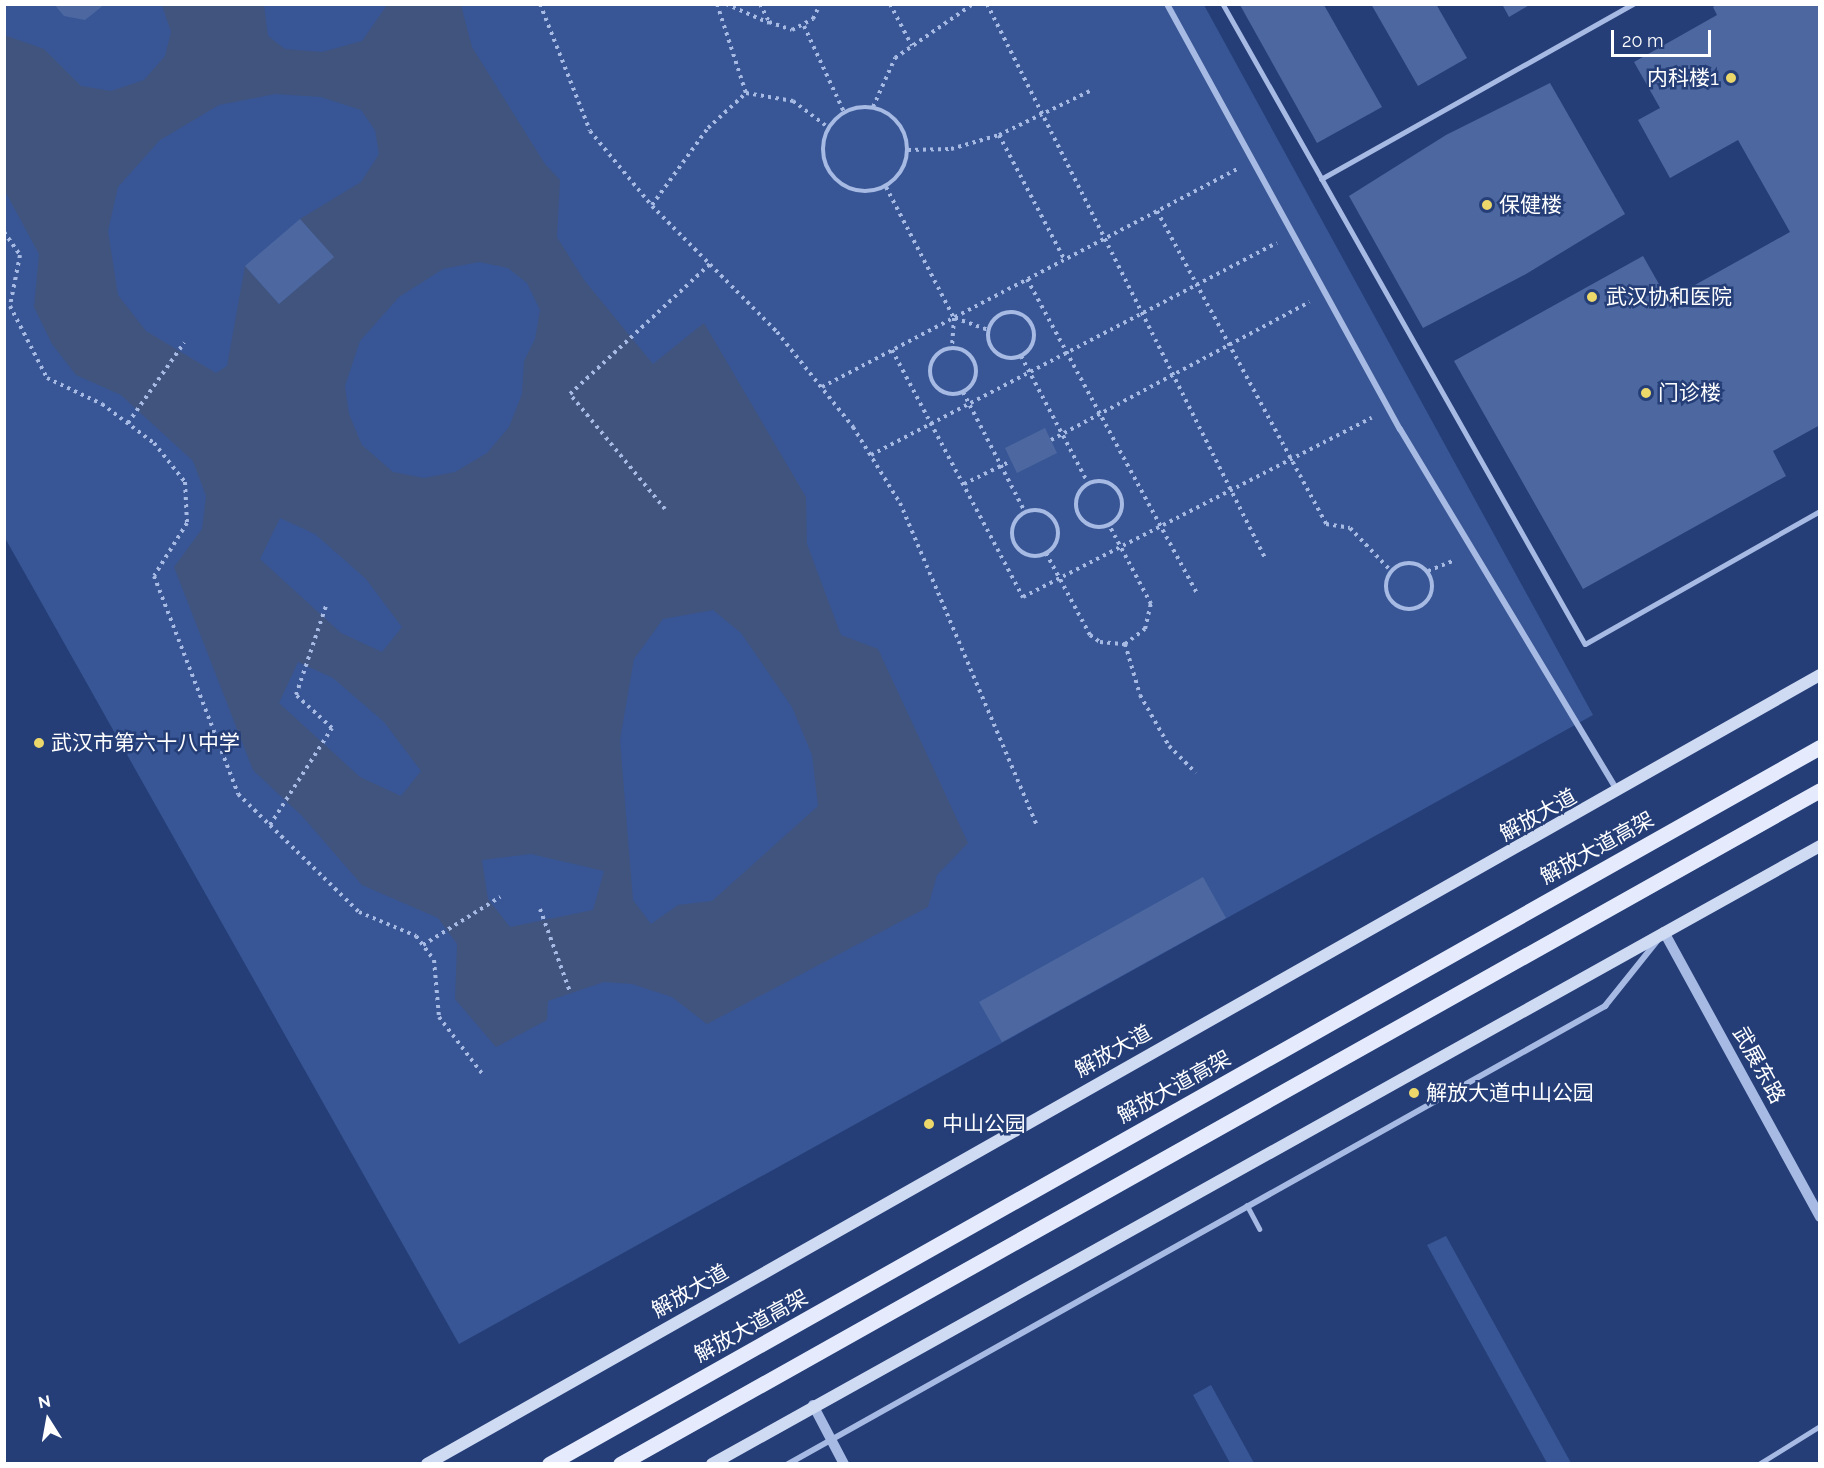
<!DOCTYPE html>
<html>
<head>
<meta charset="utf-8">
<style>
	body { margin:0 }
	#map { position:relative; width:1824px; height:1468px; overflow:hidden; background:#253e77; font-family:Raleway,"Noto Sans SC",sans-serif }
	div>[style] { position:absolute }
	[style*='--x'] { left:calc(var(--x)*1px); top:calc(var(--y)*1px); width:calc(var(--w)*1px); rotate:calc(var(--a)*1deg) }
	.green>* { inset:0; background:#385695 }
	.water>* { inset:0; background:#41547e }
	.building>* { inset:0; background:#4d68a1 }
	.path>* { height:4px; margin-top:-2px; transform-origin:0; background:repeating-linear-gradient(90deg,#a6bae3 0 3px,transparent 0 7.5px) }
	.path>.ring { margin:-2px; padding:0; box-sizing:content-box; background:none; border:4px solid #a6bae3; border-radius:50% }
	.service>* { height:4.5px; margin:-2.25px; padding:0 2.25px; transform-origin:2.25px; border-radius:2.25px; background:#a6bae3 }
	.minor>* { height:6px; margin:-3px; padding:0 3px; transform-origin:3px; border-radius:3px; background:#a6bae3 }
	.tertiary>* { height:10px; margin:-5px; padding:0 5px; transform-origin:5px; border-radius:5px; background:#a6bae3 }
	.secondary>* { height:12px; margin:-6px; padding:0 6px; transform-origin:6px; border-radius:6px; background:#cfdaf3 }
	.primary>* { height:15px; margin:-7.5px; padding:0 7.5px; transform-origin:7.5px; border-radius:7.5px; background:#e5ebfc }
	.dots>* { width:16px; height:16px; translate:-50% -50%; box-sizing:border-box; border:3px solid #253e77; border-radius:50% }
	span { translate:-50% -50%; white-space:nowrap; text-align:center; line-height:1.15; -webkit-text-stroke:5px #253e77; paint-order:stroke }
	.poi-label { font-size:21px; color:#fff }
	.right { translate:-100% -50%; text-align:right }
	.left { translate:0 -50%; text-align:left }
	.street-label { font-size:21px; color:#fff }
	.frame { position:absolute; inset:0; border:6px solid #fff; pointer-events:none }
	.north { position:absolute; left:18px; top:1390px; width:60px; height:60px; -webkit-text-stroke:4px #253e77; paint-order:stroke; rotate:349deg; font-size:16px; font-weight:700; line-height:24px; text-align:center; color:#fff }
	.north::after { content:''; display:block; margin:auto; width:21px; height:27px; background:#fff; clip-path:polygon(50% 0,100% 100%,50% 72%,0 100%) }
	.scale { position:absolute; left:1611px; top:30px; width:100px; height:27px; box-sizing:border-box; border:3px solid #fff; border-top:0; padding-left:8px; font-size:18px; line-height:21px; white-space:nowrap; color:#fff; -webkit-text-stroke:4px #253e77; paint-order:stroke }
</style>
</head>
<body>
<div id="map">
	<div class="green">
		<i style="clip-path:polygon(4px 5px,1204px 5px,1593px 715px,459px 1344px,5px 538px)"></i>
		<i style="clip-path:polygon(1446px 1236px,1571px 1463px,1547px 1463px,1427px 1245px)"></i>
		<i style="clip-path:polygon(1211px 1385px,1254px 1463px,1230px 1463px,1193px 1395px)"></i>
	</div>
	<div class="water">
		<i style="clip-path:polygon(evenodd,162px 5px,264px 5px,268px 36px,285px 49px,322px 52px,362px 41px,387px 5px,461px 5px,472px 47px,545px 164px,560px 180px,557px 237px,584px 280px,653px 364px,704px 323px,806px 497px,807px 544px,841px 635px,878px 649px,968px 843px,937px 875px,928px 907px,707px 1024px,672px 997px,632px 984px,604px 982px,548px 1001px,547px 1020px,496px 1047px,455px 999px,457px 944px,438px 918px,362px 885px,302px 816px,253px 770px,174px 567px,202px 529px,206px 496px,193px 461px,121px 395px,76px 375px,52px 344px,34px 307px,39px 254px,5px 191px,4px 35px,44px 49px,81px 86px,111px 91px,144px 80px,165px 56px,171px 32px,162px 5px,275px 94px,321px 97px,361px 110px,375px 130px,379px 154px,361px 182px,300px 219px,333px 257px,279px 304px,245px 266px,227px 366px,216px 373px,146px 331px,118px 295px,108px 231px,118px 187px,160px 140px,219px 105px,275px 94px,162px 5px,479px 262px,508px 268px,527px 283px,540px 310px,535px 339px,524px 361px,522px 394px,509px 427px,487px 453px,455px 472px,424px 478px,393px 472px,362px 445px,349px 414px,345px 386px,360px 341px,399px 297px,443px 269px,479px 262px,162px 5px,280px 518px,315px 534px,366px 579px,402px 627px,382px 652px,341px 633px,260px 559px,280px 518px,162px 5px,713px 610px,741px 633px,792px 707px,812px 755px,818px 806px,712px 901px,678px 905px,651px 924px,633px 900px,620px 740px,634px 659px,663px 619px,713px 610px,162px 5px,298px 662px,333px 678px,384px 722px,421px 771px,401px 796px,360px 777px,279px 703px,298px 662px,162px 5px,531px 854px,604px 871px,593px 910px,510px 927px,488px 899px,482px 860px,531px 854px)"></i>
	</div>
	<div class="building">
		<i style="clip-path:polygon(54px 4px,105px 4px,85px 20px,64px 16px)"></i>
		<i style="clip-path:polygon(1371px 4px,1436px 4px,1467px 58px,1418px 86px)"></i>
		<i style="clip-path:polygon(1502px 4px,1531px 4px,1509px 17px)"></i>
		<i style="clip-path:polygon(1717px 4px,1820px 4px,1820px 425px,1773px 451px,1786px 476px,1583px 589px,1454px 361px,1643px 256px,1668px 300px,1790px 232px,1738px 140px,1670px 178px,1638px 120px,1660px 108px,1634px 62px,1717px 15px,1713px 7px)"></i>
		<i style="clip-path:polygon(1240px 5px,1324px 5px,1382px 107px,1317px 143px)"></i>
		<i style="clip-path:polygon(1550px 83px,1625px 214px,1526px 274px,1423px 328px,1349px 196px,1446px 135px)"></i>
		<i style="clip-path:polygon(300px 219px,334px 257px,279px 304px,245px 266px)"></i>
		<i style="clip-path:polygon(1045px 428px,1057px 453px,1017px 473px,1005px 448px)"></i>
		<i style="clip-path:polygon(1203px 877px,1226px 918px,1002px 1042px,979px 1002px)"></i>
	</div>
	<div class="path">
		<i style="--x:540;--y:4;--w:136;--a:68.5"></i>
		<i style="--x:590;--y:131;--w:97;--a:50.4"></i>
		<i style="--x:652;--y:206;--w:177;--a:45.2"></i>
		<i style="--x:777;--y:332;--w:122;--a:51.3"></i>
		<i style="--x:853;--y:427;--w:89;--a:58.3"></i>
		<i style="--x:900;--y:503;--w:350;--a:67"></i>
		<i style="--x:717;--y:4;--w:94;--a:72"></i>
		<i style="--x:726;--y:4;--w:47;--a:23.8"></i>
		<i style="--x:760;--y:4;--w:20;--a:63"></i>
		<i style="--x:769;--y:22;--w:24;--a:19"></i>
		<i style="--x:792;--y:30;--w:24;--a:-28"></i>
		<i style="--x:813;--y:19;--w:17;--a:-65"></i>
		<i style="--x:890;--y:4;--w:47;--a:62.4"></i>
		<i style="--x:987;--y:4;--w:620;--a:63.35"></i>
		<i style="--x:804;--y:26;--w:95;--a:65.1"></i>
		<i class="ring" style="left:823px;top:107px;width:80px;height:80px"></i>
		<i style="--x:873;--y:107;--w:54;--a:-65.8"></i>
		<i style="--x:895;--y:58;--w:95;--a:-34.7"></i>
		<i style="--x:999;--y:135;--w:140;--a:62.3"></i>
		<i style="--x:908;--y:150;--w:43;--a:-1.3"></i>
		<i style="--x:951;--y:149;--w:50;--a:-16.3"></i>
		<i style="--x:999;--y:135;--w:101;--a:-25.8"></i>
		<i style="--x:886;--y:187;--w:148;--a:62.6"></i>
		<i style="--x:954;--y:318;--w:29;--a:94"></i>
		<i style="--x:652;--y:205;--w:95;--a:-54"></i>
		<i style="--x:708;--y:128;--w:52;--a:-42.6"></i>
		<i style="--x:746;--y:93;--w:48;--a:9.7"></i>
		<i style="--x:793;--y:101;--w:45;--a:36.9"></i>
		<i style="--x:1157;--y:211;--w:356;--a:61.6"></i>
		<i style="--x:1326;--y:524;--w:24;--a:9"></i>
		<i style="--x:1350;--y:528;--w:59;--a:46.4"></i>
		<i style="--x:4;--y:232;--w:28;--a:55"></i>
		<i style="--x:20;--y:255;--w:52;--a:101.1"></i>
		<i style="--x:10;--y:306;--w:81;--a:62.8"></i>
		<i style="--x:47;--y:378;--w:61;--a:25.3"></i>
		<i style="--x:102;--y:404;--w:65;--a:36.9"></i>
		<i style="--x:154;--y:443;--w:50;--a:51.5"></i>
		<i style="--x:185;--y:482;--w:41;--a:87.2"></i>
		<i style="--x:187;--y:523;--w:62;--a:121.9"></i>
		<i style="--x:154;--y:576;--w:234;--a:68.9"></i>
		<i style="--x:238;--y:794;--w:169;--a:44.3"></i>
		<i style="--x:359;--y:912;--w:62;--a:22.8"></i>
		<i style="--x:416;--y:936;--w:30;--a:53"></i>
		<i style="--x:434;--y:960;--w:57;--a:85"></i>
		<i style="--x:439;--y:1017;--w:74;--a:52.7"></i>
		<i style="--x:1027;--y:279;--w:359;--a:61.6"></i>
		<i class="ring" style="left:988px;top:312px;width:42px;height:42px"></i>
		<i style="--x:955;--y:318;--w:35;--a:20"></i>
		<i class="ring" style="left:930px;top:348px;width:42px;height:42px"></i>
		<i style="--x:892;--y:350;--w:280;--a:62.1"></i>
		<i style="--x:1023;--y:597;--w:392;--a:-27.2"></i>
		<i style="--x:1021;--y:356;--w:144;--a:62.2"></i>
		<i style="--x:822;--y:387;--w:469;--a:-27.7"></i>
		<i style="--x:963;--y:392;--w:135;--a:62.7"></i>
		<i style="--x:128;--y:423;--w:98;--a:-55"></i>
		<i style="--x:1051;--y:440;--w:293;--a:-28.1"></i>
		<i style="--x:871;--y:455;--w:458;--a:-27.6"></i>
		<i class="ring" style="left:1076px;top:481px;width:42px;height:42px"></i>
		<i style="--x:964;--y:484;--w:52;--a:-26.1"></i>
		<i style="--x:665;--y:509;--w:149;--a:-129.6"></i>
		<i style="--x:570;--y:394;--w:191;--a:-42.9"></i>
		<i class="ring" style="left:1012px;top:510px;width:42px;height:42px"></i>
		<i style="--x:1046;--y:553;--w:93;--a:61.8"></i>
		<i style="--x:1090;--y:635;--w:12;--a:35"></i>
		<i style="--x:1100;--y:642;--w:25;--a:5"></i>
		<i style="--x:1125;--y:644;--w:25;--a:-37"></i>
		<i style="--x:1145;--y:629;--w:26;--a:-77"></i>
		<i style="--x:1151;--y:604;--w:89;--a:-118"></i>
		<i class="ring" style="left:1386px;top:563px;width:42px;height:42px"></i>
		<i style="--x:1428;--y:571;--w:29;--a:-22"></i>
		<i style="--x:1125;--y:644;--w:53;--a:73.6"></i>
		<i style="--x:1140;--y:695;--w:59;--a:60.4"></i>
		<i style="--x:1169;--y:746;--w:38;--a:45"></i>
		<i style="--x:270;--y:825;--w:115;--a:-57.4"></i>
		<i style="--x:332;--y:728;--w:49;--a:-137.5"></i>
		<i style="--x:296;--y:695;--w:94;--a:-71.4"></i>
		<i style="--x:540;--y:909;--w:88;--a:70.1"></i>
		<i style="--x:423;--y:945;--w:91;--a:-31.9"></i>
	</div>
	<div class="service">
		<i style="--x:1223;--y:4;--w:735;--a:60.51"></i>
		<i style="--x:1585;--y:644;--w:270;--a:-29.5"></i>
		<i style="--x:1321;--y:179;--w:358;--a:-29.3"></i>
		<i style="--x:1247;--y:1205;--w:27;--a:62"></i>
		<i style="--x:1759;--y:1464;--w:72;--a:-31.9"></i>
	</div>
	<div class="minor">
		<i style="--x:1167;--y:4;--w:485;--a:61.3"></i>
		<i style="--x:1400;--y:429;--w:421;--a:59"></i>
		<i style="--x:788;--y:1464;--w:937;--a:-29.27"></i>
		<i style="--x:1605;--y:1006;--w:83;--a:-51.3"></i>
	</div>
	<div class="tertiary">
		<i style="--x:1664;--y:932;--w:325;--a:61.3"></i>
		<i style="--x:813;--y:1405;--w:67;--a:62.3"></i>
	</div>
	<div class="secondary">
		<i style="--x:427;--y:1464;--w:1601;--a:-29.53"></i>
		<i style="--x:712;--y:1464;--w:1269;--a:-29.15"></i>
	</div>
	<div class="primary">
		<i style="--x:549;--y:1464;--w:1459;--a:-29.43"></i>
		<i style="--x:620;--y:1464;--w:1376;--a:-29.32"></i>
	</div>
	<div class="dots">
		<i style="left:1731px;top:78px;background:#ecd76b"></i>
		<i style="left:1487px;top:205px;background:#ecd76b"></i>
		<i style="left:1592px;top:297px;background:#ecd76b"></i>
		<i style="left:1646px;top:393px;background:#ecd76b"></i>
		<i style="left:39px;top:743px;background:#ecd76b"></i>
		<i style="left:1414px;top:1093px;background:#ecd76b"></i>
		<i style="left:929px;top:1124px;background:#ecd76b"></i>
	</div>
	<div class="poi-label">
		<span class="right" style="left:1719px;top:78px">内科楼1</span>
		<span class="left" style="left:1499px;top:205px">保健楼</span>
		<span class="left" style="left:1606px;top:297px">武汉协和医院</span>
		<span class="left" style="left:1658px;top:393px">门诊楼</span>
		<span class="left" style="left:51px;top:743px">武汉市第六十八中学</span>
		<span class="left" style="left:1426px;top:1093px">解放大道中山公园</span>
		<span class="left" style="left:942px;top:1124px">中山公园</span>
	</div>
	<div class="street-label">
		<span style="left:1538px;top:815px;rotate:-29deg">解放大道</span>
		<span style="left:1597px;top:848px;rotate:-29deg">解放大道高架</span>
		<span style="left:1113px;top:1051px;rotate:-29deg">解放大道</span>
		<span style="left:1759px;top:1065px;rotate:61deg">武展东路</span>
		<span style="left:1174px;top:1087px;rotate:-29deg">解放大道高架</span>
		<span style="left:690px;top:1291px;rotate:-30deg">解放大道</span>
		<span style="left:751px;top:1326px;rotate:-29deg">解放大道高架</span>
	</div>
	<div class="frame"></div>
	<div class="north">N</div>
	<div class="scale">20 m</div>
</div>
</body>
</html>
